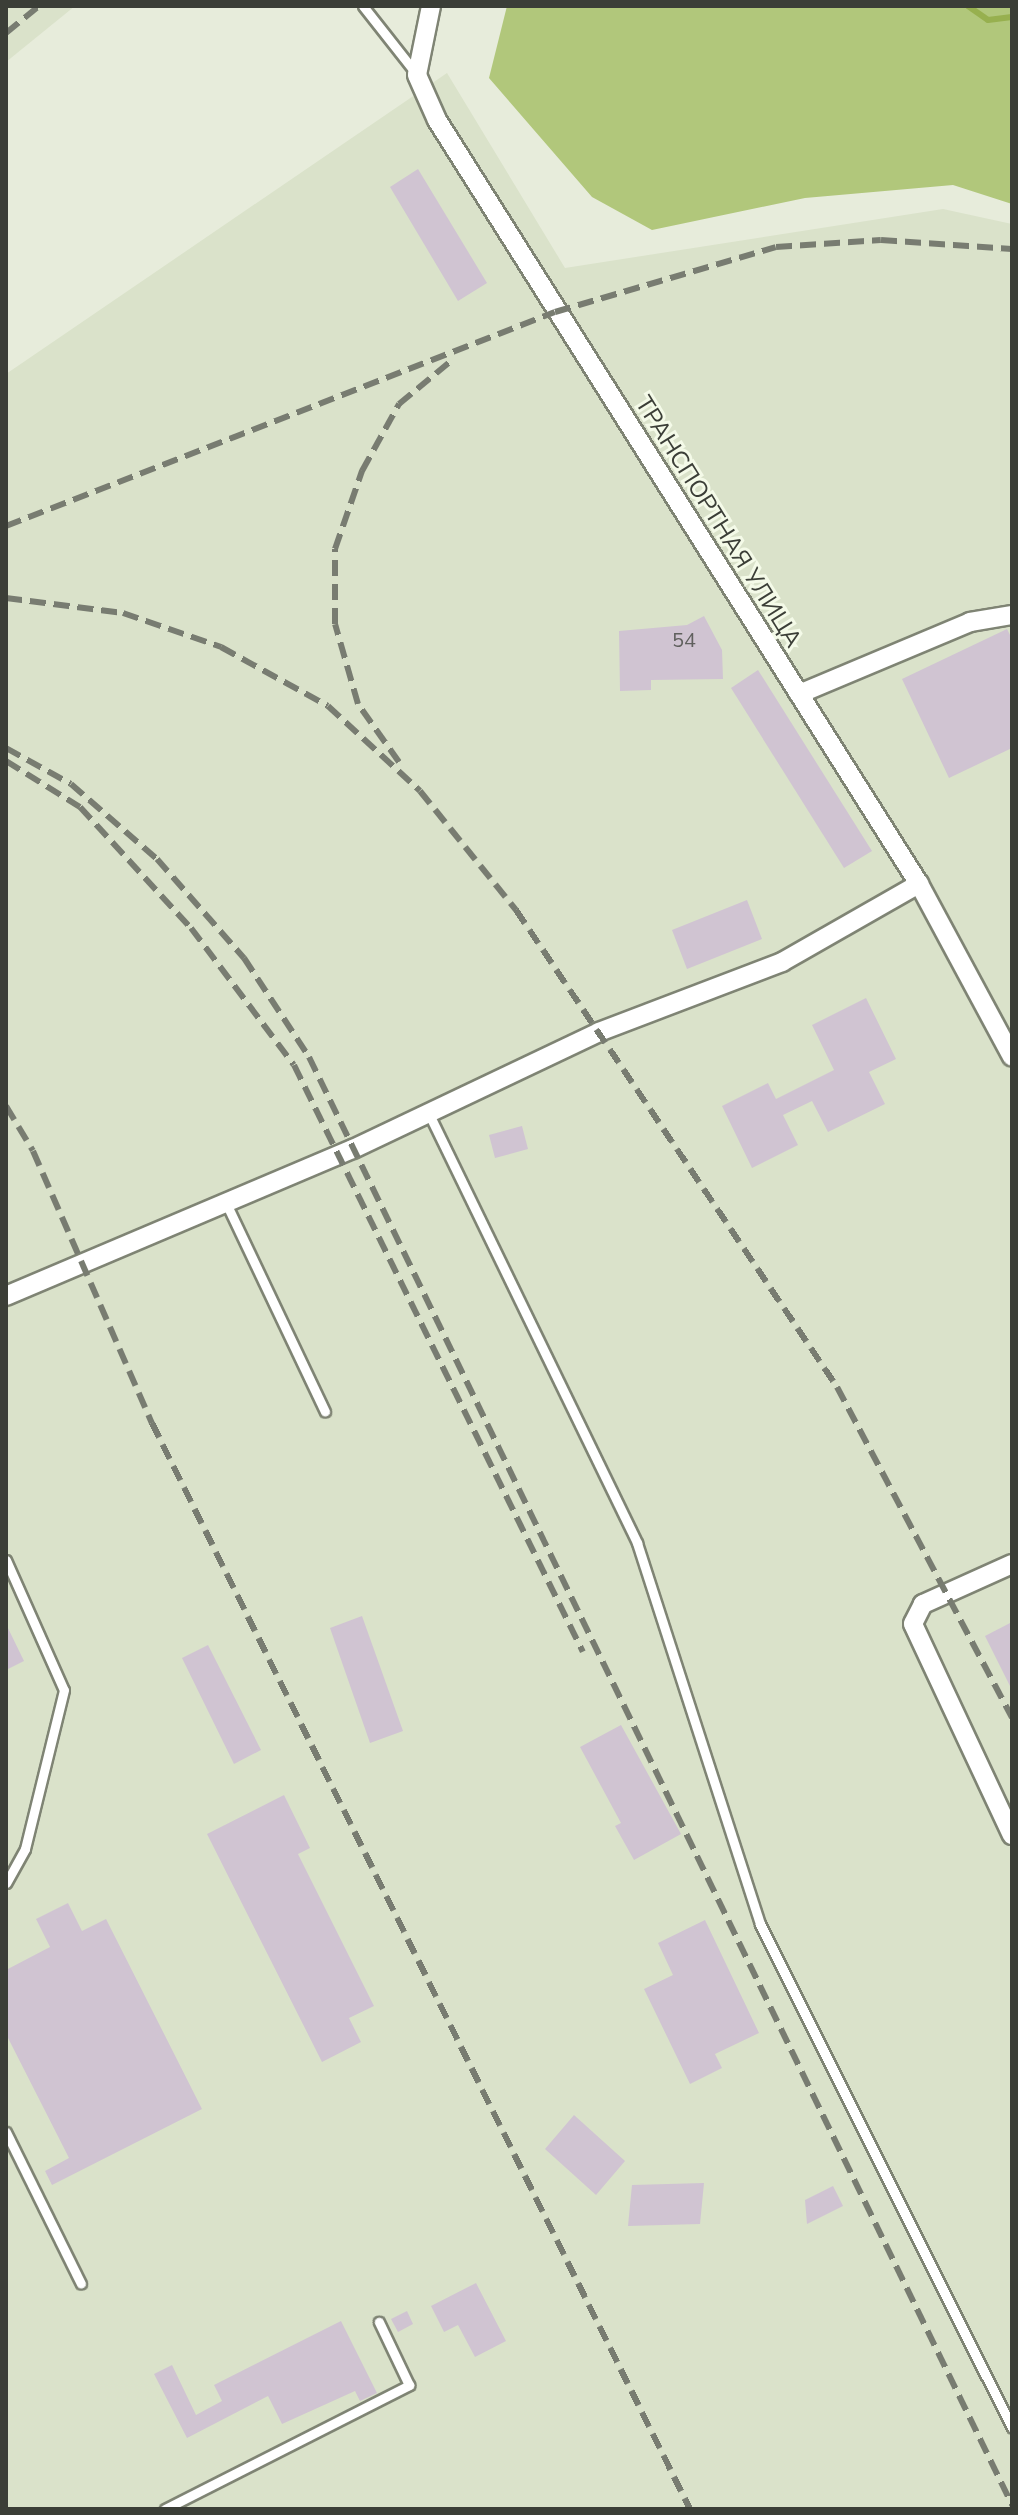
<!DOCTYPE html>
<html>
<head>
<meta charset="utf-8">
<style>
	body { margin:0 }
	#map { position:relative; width:1018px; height:2515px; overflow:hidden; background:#e7ecdb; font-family:"Nunito Sans",sans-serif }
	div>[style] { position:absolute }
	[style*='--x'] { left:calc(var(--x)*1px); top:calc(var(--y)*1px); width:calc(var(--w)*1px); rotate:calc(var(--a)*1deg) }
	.built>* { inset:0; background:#dae2ca }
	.green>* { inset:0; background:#b1c77b }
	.stream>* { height:6px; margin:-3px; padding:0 3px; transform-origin:3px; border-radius:3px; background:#97b04f }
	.building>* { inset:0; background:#d0c4d2 }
	.roads { filter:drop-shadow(2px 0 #7f8474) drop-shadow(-2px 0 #7f8474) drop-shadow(0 2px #7f8474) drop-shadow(0 -2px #7f8474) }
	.service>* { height:9px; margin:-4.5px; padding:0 4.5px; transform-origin:4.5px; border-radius:4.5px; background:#fff }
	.minor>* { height:18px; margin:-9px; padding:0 9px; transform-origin:9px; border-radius:9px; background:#fff }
	.rail>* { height:6px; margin-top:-3px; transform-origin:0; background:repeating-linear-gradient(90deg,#787c71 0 16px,transparent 0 24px) }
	span { translate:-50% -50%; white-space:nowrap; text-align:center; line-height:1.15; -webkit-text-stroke:6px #f4fae8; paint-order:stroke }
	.number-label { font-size:20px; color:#60605e }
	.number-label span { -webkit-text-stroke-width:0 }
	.street-label { font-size:24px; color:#3b3e37 }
	.frame { position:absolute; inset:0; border:8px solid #3b3e37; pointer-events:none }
</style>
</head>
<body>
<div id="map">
	<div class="built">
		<i style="clip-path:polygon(6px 6px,75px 6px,6px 62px)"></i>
		<i style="clip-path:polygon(447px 73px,565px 268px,943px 209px,1012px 224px,1012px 2509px,6px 2509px,6px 374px)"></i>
	</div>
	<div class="green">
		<i style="clip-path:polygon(507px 6px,1012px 6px,1012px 204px,953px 185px,805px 198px,652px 230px,592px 197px,489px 78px)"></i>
	</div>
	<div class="stream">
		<i style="--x:968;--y:6;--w:24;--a:35"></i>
		<i style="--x:988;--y:20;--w:24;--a:-7"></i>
	</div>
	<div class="building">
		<i style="clip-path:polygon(418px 169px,487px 283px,458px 301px,390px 187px)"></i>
		<i style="clip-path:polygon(704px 616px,722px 650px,723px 679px,651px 680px,651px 690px,620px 691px,619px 631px,687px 625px)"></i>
		<i style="clip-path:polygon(1007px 629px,1012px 639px,1012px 748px,949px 778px,902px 679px)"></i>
		<i style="clip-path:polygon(758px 670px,872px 851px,844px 868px,731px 688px)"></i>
		<i style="clip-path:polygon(747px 900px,762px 939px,687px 969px,672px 930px)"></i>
		<i style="clip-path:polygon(866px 998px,896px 1059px,869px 1072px,885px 1104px,828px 1132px,812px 1101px,783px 1115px,798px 1145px,752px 1168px,722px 1106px,768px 1083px,776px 1099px,834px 1070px,812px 1025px)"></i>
		<i style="clip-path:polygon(522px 1126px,528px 1149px,495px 1158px,489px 1135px)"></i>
		<i style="clip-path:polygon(362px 1616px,403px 1731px,370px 1743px,330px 1628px)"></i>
		<i style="clip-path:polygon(1012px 1622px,1012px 1690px,985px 1636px)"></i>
		<i style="clip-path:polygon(6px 1624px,24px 1661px,6px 1670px)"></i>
		<i style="clip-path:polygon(208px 1645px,261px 1750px,234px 1764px,182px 1658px)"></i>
		<i style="clip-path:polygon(621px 1725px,681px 1834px,634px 1860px,615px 1826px,621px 1823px,580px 1747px)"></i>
		<i style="clip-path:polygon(284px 1795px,310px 1848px,298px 1854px,374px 2006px,349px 2018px,361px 2042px,322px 2062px,207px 1834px)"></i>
		<i style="clip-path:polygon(68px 1903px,82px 1931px,106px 1919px,202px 2109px,52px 2185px,45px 2171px,69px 2158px,6px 2034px,6px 1970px,50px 1947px,36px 1919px)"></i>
		<i style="clip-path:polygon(705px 1920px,759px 2033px,715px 2054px,722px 2068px,690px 2084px,644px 1989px,673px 1975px,658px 1943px)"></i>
		<i style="clip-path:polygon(574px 2115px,625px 2161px,596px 2195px,545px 2149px)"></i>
		<i style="clip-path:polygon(704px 2183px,700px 2224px,628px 2226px,632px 2185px)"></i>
		<i style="clip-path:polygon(833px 2186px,843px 2206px,807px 2224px,805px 2200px)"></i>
		<i style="clip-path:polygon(476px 2283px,506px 2341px,475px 2357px,458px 2325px,444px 2332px,431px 2306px)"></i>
		<i style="clip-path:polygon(407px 2311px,413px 2324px,398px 2332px,391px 2319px)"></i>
		<i style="clip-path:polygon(341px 2321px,377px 2393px,360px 2401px,355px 2391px,282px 2424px,268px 2396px,187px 2438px,154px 2374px,172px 2365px,196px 2415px,222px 2401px,214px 2385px)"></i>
	</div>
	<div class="roads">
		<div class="service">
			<i style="--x:363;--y:6;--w:84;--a:51.8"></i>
			<i style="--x:428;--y:1112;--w:479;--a:64.1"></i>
			<i style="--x:637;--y:1543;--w:400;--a:72.1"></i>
			<i style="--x:760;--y:1924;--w:563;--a:63.43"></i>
			<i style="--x:225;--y:1201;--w:233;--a:64.6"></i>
			<i style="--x:6;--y:1560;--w:142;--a:66"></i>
			<i style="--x:64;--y:1690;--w:164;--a:103.8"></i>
			<i style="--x:25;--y:1849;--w:39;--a:119"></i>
			<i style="--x:6;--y:2132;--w:169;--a:63.7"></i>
			<i style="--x:165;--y:2509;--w:274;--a:-26.9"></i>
			<i style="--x:409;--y:2385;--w:70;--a:-115.5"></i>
		</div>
		<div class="minor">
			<i style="--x:431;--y:6;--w:70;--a:101.5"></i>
			<i style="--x:417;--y:75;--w:49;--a:66"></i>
			<i style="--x:437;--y:120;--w:903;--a:57.75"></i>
			<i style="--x:919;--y:884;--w:196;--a:61.7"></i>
			<i style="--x:799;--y:694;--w:186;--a:-22.8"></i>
			<i style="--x:970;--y:622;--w:43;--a:-9.5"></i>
			<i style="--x:6;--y:1296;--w:377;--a:-23"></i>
			<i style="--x:353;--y:1149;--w:272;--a:-25.4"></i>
			<i style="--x:599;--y:1032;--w:196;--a:-20.9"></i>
			<i style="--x:782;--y:962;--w:158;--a:-29.7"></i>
			<i style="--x:1012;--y:1564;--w:98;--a:155.8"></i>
			<i style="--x:923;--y:1604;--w:22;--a:117"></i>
			<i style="--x:913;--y:1624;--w:233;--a:64.9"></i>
		</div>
	</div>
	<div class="rail">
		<i style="--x:6;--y:33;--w:43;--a:-39.3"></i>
		<i style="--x:6;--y:526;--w:589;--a:-21.3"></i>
		<i style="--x:555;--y:312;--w:230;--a:-16.4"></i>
		<i style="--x:776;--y:247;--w:105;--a:-3.8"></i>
		<i style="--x:881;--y:240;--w:131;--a:3.9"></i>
		<i style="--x:6;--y:598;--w:118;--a:7.3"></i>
		<i style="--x:123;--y:613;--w:104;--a:19.1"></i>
		<i style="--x:221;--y:647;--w:122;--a:28.9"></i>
		<i style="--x:328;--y:706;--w:125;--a:42.7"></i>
		<i style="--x:420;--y:791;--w:153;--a:51.1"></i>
		<i style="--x:516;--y:910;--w:575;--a:56.06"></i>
		<i style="--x:837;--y:1387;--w:374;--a:62.1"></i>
		<i style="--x:6;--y:748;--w:74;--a:29"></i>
		<i style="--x:71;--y:784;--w:114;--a:41.1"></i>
		<i style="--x:157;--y:859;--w:132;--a:48.7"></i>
		<i style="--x:244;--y:958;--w:118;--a:56.7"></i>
		<i style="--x:309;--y:1057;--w:1610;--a:64.1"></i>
		<i style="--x:6;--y:761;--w:87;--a:31.9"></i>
		<i style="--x:80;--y:807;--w:164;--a:47.5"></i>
		<i style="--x:191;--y:928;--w:171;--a:53.1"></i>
		<i style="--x:294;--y:1065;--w:654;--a:63.79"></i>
		<i style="--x:399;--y:762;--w:71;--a:-125.3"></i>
		<i style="--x:358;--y:704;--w:83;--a:-106"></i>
		<i style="--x:335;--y:624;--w:75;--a:-90"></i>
		<i style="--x:335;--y:549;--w:83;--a:-70.9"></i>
		<i style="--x:362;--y:471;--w:77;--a:-61.1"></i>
		<i style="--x:399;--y:404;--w:67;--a:-39.6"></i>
		<i style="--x:6;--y:1106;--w:52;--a:59"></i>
		<i style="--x:33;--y:1151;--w:297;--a:66.4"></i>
		<i style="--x:152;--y:1423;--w:1212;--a:63.65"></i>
	</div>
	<div class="number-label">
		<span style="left:684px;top:640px">54</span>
	</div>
	<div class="street-label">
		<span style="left:718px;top:522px;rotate:58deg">ТРАНСПОРТНАЯ УЛИЦА</span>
	</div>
	<div class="frame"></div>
</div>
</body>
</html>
